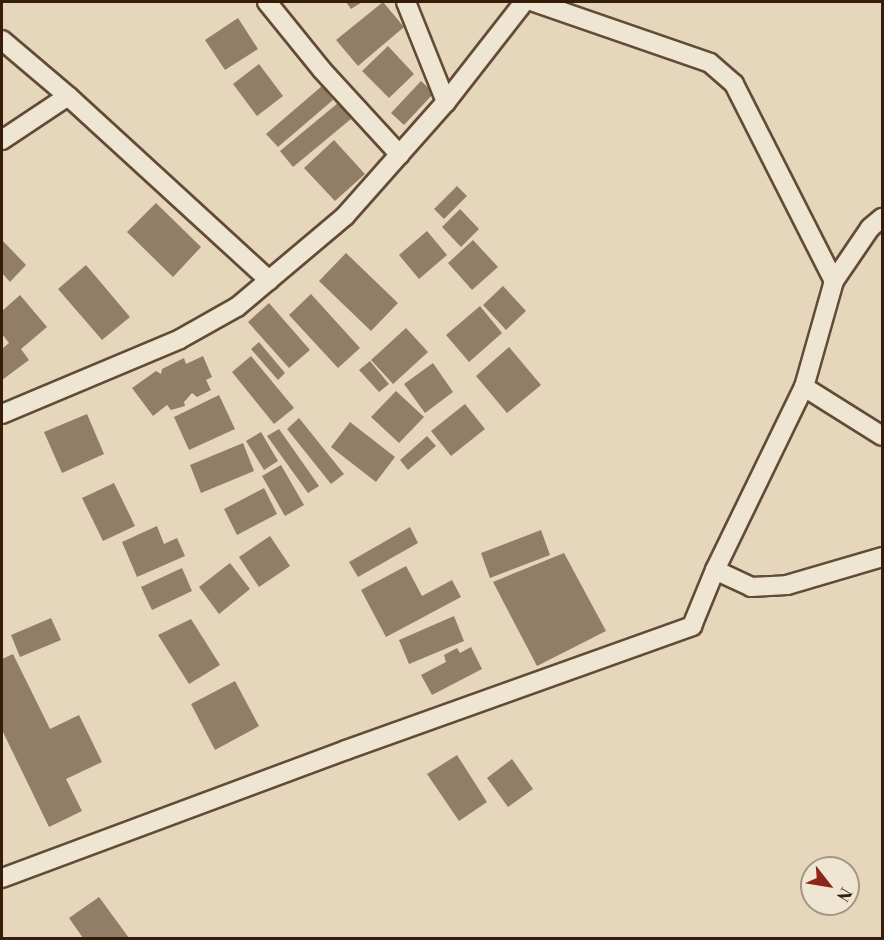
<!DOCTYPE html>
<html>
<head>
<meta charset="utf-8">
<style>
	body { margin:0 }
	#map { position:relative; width:884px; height:940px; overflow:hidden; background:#e6d7bc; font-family:"Libre Bodoni",serif }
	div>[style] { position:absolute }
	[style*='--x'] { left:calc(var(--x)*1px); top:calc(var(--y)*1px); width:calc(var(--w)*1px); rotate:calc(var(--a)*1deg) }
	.building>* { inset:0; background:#927d66 }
	.roads { filter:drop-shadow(2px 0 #634b36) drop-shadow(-2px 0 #634b36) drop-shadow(0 2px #634b36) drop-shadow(0 -2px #634b36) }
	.street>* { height:18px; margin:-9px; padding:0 9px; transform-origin:9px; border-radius:9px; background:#efe5d3 }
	span { translate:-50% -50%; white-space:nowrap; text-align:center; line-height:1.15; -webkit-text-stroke:6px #efe5d3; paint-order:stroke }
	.frame { position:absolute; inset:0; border:3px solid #371c09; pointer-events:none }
	.north { position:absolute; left:800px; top:856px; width:60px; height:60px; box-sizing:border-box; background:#efe5d3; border:2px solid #a59582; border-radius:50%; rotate:121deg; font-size:16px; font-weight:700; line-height:24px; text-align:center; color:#371c09 }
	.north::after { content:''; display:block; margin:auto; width:21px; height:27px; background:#8f2418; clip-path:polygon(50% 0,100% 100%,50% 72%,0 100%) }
</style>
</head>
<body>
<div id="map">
	<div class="building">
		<i style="clip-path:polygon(346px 2px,362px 2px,351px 9px)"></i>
		<i style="clip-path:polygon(383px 2px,404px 27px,358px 66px,336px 40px)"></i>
		<i style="clip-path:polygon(238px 18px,258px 49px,225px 70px,205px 40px)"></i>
		<i style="clip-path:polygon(388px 46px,414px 74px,389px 98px,362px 71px)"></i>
		<i style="clip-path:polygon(259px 64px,283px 96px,257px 116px,233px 84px)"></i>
		<i style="clip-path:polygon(421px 81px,434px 93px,404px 125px,391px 113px)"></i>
		<i style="clip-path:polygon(322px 86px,333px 100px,278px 147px,266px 134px)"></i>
		<i style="clip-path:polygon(338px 103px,351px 119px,293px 167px,280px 151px)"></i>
		<i style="clip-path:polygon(334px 140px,365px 174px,335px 201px,304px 168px)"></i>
		<i style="clip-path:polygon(457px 186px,467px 196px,444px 219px,434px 209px)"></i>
		<i style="clip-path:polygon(156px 203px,201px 247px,173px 277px,127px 232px)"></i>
		<i style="clip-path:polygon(460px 209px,479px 229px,461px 247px,442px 227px)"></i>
		<i style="clip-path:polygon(427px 231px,447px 255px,419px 279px,399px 255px)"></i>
		<i style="clip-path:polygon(2px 240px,26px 265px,10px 282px,2px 273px)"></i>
		<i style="clip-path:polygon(473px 240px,498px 267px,472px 290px,448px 263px)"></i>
		<i style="clip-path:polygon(346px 253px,398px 303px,371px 331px,319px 281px)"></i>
		<i style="clip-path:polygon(86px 265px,130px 317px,102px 340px,58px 289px)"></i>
		<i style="clip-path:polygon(503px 286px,526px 311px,506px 330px,483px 305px)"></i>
		<i style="clip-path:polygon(311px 294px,360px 348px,338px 368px,289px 315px)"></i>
		<i style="clip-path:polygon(20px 295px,47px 327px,21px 349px,29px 360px,2px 380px,2px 349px,9px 343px,2px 334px,2px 311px)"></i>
		<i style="clip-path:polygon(269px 303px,310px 350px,289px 368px,248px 322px)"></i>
		<i style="clip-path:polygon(480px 306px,502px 333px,469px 362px,446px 335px)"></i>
		<i style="clip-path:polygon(406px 328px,428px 352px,393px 384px,371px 360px)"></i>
		<i style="clip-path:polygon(259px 342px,285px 373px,278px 380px,251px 349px)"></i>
		<i style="clip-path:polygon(509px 347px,541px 385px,507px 413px,476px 376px)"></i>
		<i style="clip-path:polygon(203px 356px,212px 377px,206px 380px,211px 390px,197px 397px,192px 393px,184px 402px,185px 406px,171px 410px,167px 405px,153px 416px,132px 388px,156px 371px,161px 374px,162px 369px,184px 358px,186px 364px)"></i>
		<i style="clip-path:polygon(251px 356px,294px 408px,274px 424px,232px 372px)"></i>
		<i style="clip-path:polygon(370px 361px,389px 384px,379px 392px,359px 370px)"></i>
		<i style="clip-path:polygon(433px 363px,453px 392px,425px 413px,404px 384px)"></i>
		<i style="clip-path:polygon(396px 391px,424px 417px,399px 443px,371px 417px)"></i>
		<i style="clip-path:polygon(219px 395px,235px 429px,189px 450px,174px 417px)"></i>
		<i style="clip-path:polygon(465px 404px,485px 429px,451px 456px,431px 431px)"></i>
		<i style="clip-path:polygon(87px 414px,104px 454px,62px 473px,44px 432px)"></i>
		<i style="clip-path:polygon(299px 418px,344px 474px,331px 484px,287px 429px)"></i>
		<i style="clip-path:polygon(350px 422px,395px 457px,376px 482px,331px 447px)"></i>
		<i style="clip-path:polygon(279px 429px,319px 486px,308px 493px,267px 436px)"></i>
		<i style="clip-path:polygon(261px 432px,278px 461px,264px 470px,246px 441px)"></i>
		<i style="clip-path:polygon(427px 436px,436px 446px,408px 470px,400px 460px)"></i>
		<i style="clip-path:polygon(243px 443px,254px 471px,201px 493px,190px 465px)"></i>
		<i style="clip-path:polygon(281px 465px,304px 505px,285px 516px,262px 476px)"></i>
		<i style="clip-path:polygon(114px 483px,135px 526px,103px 541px,82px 498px)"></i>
		<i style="clip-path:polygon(264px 488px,277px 514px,237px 535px,224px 509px)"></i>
		<i style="clip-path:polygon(157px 526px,164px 544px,177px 538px,185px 556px,137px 577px,122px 542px)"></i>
		<i style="clip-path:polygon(410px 527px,418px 543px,358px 577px,349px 562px)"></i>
		<i style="clip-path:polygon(541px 530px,550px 555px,490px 578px,481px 553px)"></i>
		<i style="clip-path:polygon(270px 536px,290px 566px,259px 587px,239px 557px)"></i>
		<i style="clip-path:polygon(564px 553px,606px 631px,537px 666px,493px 582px)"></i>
		<i style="clip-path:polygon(230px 563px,250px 589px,219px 614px,199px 587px)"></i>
		<i style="clip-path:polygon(406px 566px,422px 596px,452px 580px,461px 597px,386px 637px,361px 590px)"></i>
		<i style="clip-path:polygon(182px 568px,192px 591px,152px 610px,141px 587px)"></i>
		<i style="clip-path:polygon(454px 616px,464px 641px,409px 664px,399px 640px)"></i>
		<i style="clip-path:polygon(51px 618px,61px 640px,20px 657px,11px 635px)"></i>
		<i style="clip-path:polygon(191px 619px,220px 665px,189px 684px,158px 635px)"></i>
		<i style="clip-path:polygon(471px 647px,482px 669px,432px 695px,421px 675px,446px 662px,444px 655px,457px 648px,460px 653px)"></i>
		<i style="clip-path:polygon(13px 654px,50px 729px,79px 715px,102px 762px,66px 779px,82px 811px,49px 827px,2px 730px,2px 659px)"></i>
		<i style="clip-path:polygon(235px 681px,259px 726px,215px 750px,191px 704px)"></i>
		<i style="clip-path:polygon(457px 755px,487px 802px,459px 821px,427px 774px)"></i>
		<i style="clip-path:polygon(512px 759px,533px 789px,508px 807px,487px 778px)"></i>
		<i style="clip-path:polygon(99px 897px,129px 938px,83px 938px,69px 918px)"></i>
	</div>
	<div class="roads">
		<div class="street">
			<i style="--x:267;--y:2;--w:87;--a:51"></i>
			<i style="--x:322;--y:70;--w:115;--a:47.5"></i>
			<i style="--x:406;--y:2;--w:108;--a:68.2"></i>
			<i style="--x:534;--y:2;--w:186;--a:19.1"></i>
			<i style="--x:710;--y:63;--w:32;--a:41"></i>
			<i style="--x:734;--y:84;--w:221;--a:63.1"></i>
			<i style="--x:2;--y:40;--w:87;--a:40.3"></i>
			<i style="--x:68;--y:96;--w:273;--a:42.5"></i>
			<i style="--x:2;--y:140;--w:79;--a:-33.7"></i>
			<i style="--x:804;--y:387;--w:92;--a:32.1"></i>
			<i style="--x:2;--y:414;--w:193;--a:-22.8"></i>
			<i style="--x:180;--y:339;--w:65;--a:-29.3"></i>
			<i style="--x:237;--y:307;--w:141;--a:-40.1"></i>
			<i style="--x:345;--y:216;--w:152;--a:-48.5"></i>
			<i style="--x:446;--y:102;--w:127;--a:-52"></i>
			<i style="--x:715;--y:570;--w:40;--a:25"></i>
			<i style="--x:751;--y:587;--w:36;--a:-3"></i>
			<i style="--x:787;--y:585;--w:99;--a:-16.4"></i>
			<i style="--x:2;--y:878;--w:367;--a:-20.4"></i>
			<i style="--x:346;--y:750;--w:368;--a:-19.7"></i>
			<i style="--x:692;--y:626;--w:61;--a:-67.7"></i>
			<i style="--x:715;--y:570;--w:203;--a:-64.1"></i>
			<i style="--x:804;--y:387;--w:110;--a:-74.2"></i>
			<i style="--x:834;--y:281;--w:64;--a:-55.8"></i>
			<i style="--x:870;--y:228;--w:16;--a:-40"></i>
		</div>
	</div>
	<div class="frame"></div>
	<div class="north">N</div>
</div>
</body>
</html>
